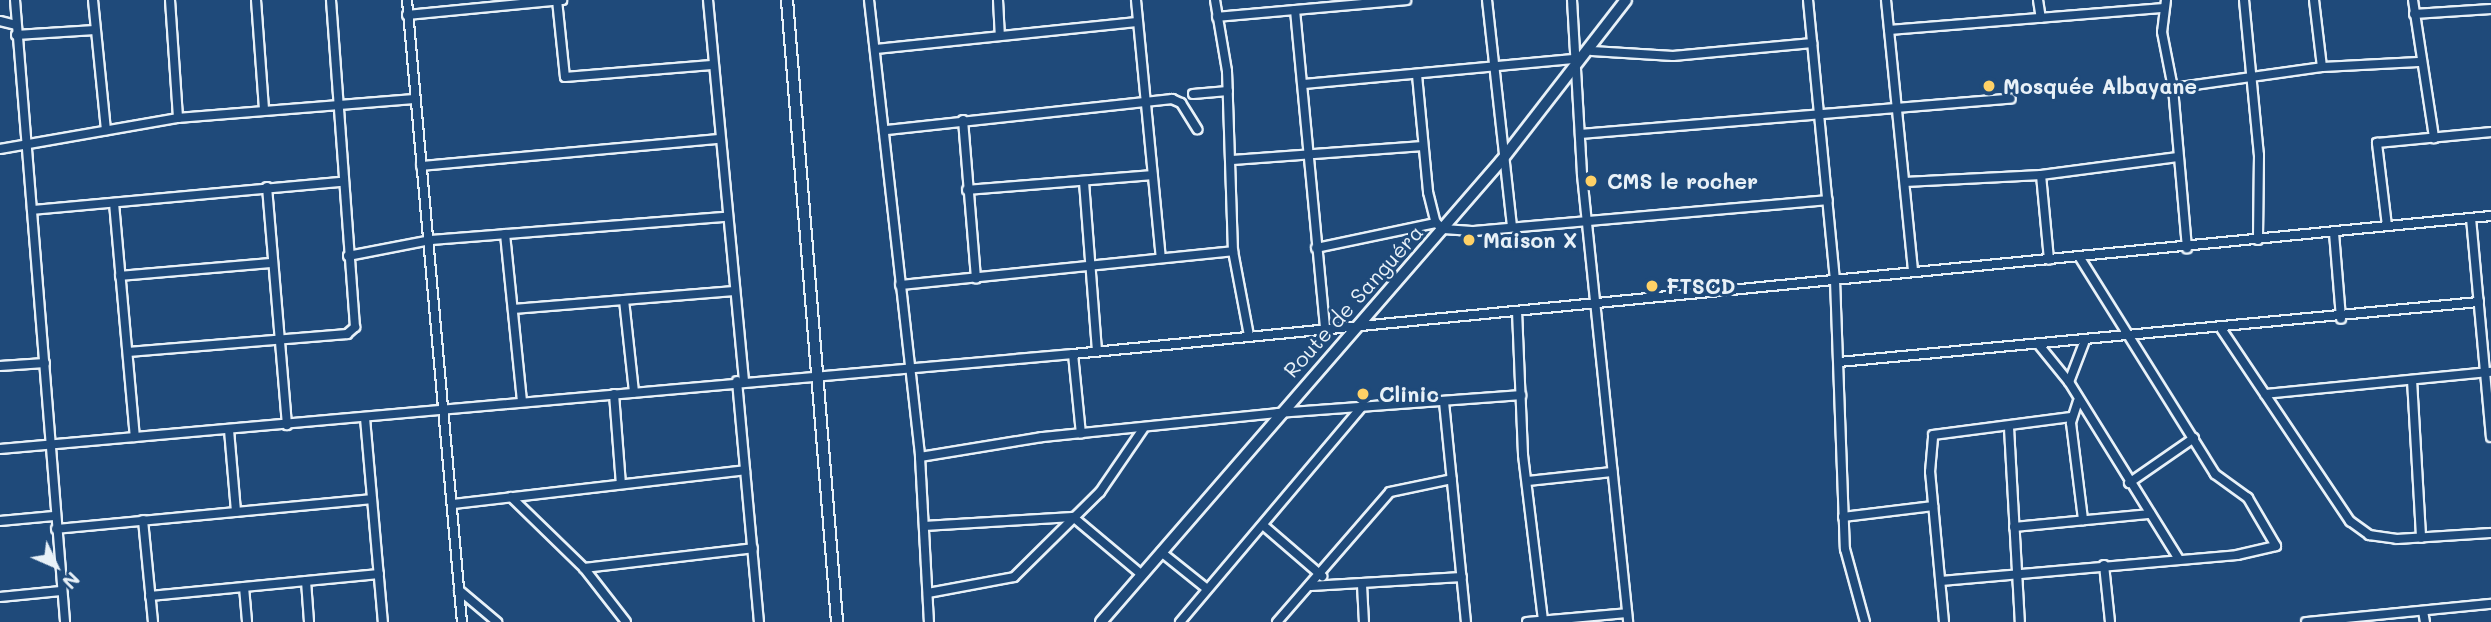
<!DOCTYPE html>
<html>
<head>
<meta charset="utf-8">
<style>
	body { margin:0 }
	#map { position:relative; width:2491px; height:622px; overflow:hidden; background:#1f4a7a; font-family:Mali,sans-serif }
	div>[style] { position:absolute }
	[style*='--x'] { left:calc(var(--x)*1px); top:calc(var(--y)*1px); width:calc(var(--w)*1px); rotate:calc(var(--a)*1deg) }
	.roads { filter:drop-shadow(2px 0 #e8f1f8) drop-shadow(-2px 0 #e8f1f8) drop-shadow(0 2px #e8f1f8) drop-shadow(0 -2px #e8f1f8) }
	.street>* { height:8px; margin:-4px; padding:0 4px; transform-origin:4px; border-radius:4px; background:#1f4a7a }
	.secondary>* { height:10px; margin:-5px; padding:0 5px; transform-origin:5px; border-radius:5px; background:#1f4a7a }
	.dots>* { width:19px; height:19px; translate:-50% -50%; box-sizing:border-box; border:4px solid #1f4a7a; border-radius:50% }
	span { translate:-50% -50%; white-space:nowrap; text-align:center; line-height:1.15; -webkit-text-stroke:6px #1f4a7a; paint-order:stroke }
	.poi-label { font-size:21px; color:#e8f1f8; font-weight:700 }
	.left { translate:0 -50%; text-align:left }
	.street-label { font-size:21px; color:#e8f1f8 }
	.north { position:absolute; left:21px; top:531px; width:70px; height:70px; -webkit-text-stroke:5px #1f4a7a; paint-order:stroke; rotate:134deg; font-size:19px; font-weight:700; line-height:28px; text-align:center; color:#e8f1f8 }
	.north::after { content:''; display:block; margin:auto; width:24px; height:32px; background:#e8f1f8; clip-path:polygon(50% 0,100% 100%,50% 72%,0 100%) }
</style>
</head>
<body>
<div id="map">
	<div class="roads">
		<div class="street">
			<i style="--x:15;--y:0;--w:624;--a:85.4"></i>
			<i style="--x:93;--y:0;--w:131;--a:84.3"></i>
			<i style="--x:170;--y:0;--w:118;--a:86.1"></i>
			<i style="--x:256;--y:0;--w:110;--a:85.8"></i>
			<i style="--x:407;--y:0;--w:624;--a:84.95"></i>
			<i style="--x:557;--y:0;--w:77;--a:84.1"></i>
			<i style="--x:565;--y:77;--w:147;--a:-4.7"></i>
			<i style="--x:708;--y:0;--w:383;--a:84.6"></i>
			<i style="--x:869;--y:0;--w:460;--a:83.6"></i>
			<i style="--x:920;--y:457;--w:165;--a:86.9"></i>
			<i style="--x:998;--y:0;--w:36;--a:87"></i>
			<i style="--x:1136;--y:0;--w:259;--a:84.5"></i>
			<i style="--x:1215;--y:0;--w:72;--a:80.4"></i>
			<i style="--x:1227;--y:71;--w:180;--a:88.1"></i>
			<i style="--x:1233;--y:251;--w:86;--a:79.3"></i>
			<i style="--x:1487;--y:0;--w:227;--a:83.7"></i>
			<i style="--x:1572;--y:0;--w:175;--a:86.7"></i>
			<i style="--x:1582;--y:175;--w:449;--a:84.1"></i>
			<i style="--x:1808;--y:0;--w:281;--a:84.5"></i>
			<i style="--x:1835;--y:280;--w:269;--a:87.9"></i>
			<i style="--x:1845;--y:549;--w:76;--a:74.7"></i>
			<i style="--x:1886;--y:0;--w:273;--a:84.3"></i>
			<i style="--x:2038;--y:0;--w:18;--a:81"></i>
			<i style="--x:2166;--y:0;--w:32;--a:97"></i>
			<i style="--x:2162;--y:32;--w:57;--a:78.9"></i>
			<i style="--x:2173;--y:88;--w:161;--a:85"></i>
			<i style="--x:2244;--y:0;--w:156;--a:84.5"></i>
			<i style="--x:2259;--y:155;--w:85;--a:90.7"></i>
			<i style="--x:2314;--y:0;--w:67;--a:83.2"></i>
			<i style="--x:2413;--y:0;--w:140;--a:81.3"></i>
			<i style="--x:1295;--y:10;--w:319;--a:84.6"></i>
			<i style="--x:2414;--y:14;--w:77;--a:-3.7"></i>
			<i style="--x:407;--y:15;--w:156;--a:-5.5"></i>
			<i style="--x:1217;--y:17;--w:190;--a:-5.1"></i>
			<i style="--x:0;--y:21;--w:16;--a:14"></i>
			<i style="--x:1889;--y:30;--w:276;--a:-4.6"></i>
			<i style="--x:16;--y:35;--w:79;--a:-3.6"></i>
			<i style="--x:875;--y:49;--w:264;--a:-5.9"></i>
			<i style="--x:1592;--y:51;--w:81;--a:3.5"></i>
			<i style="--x:1673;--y:56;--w:140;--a:-5.3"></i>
			<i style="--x:1417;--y:75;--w:118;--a:84.6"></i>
			<i style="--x:1428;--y:192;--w:32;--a:76"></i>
			<i style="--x:1436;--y:223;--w:10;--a:37"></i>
			<i style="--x:1444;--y:229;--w:31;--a:4"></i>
			<i style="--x:1475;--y:231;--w:354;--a:-5"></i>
			<i style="--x:1304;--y:84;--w:273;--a:-5.3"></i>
			<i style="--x:2173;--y:88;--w:150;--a:-8"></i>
			<i style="--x:2322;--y:67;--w:97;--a:-3"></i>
			<i style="--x:1193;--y:94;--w:35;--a:-5"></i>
			<i style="--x:963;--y:120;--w:159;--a:85.3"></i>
			<i style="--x:887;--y:130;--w:287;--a:-6.2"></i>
			<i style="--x:1172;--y:99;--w:10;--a:24"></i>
			<i style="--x:1181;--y:103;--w:31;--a:58"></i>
			<i style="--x:1581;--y:134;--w:431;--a:-4.7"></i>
			<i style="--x:0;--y:149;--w:181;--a:-9.9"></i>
			<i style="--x:178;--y:118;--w:236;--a:-4.6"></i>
			<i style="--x:1233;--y:160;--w:190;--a:-4.2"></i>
			<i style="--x:421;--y:166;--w:298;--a:-5.2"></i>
			<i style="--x:2041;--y:175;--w:85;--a:84.6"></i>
			<i style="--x:1084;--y:182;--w:169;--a:85.6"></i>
			<i style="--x:1905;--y:182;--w:136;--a:-2.9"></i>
			<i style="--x:2041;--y:175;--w:138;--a:-7.5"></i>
			<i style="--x:267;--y:187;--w:239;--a:85.2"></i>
			<i style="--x:967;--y:190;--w:186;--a:-4.6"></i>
			<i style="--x:114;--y:203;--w:235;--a:84.9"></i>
			<i style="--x:32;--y:210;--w:310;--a:-5.2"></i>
			<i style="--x:2471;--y:218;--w:220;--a:84.8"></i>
			<i style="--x:2387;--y:226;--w:84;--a:-96.9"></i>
			<i style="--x:2377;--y:143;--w:115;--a:-5.5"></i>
			<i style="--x:2334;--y:233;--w:86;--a:85.3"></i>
			<i style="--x:505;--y:234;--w:168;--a:84.2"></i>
			<i style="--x:1316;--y:248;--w:123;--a:-11.8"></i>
			<i style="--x:348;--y:256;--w:85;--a:-10.9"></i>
			<i style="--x:431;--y:240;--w:296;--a:-4.5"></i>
			<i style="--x:120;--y:276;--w:153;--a:-4.9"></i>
			<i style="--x:900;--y:285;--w:335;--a:-5.8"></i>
			<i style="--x:624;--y:300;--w:93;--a:83.8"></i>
			<i style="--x:514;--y:309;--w:220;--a:-4.7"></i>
			<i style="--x:1517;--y:311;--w:144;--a:87.6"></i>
			<i style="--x:1523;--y:455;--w:167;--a:83.1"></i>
			<i style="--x:2220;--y:327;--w:234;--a:56.2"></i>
			<i style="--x:2350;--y:521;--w:24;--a:36"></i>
			<i style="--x:2369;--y:535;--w:28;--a:8"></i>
			<i style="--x:2397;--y:539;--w:94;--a:-3.7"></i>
			<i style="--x:2039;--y:345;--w:48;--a:51"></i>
			<i style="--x:2069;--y:382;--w:207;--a:58.2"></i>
			<i style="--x:128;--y:352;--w:220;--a:-4.7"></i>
			<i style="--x:347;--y:334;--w:11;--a:-41"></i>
			<i style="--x:355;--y:327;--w:328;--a:-94.2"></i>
			<i style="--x:1073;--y:354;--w:80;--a:84.3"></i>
			<i style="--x:1839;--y:362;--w:643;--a:-5.36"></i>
			<i style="--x:0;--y:366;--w:45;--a:-3.8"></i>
			<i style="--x:2412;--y:380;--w:158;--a:86.7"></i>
			<i style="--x:737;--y:381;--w:242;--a:84.8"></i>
			<i style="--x:2069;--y:382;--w:42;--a:-69"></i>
			<i style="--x:614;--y:394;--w:90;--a:85.6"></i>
			<i style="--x:2265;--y:394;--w:227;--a:-5.6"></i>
			<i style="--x:2078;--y:401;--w:23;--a:108"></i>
			<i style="--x:2071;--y:423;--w:98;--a:82.9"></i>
			<i style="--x:1444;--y:402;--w:221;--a:84.3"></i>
			<i style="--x:365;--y:418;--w:205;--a:85"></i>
			<i style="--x:2009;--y:428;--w:194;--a:86.8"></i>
			<i style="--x:229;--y:430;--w:82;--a:85.1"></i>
			<i style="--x:0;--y:449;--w:1077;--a:-5.06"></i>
			<i style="--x:1073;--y:354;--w:1425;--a:-5.56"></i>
			<i style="--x:920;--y:457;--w:124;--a:-9.3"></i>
			<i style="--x:1042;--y:437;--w:237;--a:-5.8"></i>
			<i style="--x:1278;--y:413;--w:244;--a:-4.2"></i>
			<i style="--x:1527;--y:481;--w:86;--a:-6"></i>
			<i style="--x:2129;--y:483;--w:79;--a:-34.7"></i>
			<i style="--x:511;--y:497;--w:102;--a:44.2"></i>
			<i style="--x:584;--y:568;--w:68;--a:52.1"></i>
			<i style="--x:453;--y:504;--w:294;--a:-6.6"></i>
			<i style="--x:1843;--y:517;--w:91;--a:-7"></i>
			<i style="--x:143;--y:520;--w:102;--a:84.4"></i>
			<i style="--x:0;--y:521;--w:54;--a:-5.3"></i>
			<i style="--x:924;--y:526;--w:149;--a:-3.5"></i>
			<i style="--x:1073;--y:517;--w:89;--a:40"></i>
			<i style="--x:1264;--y:526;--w:77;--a:40.8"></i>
			<i style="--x:2014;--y:527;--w:137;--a:-5.5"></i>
			<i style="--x:56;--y:529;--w:317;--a:-5.4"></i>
			<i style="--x:1161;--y:552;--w:59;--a:38.8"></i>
			<i style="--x:2104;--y:565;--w:57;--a:84"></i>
			<i style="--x:584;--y:568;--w:170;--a:-6.7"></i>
			<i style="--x:306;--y:581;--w:41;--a:85.8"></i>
			<i style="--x:1941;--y:581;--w:297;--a:-5"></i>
			<i style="--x:2237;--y:555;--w:40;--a:-13"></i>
			<i style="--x:2276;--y:546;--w:56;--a:-120.3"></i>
			<i style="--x:2248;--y:498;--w:41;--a:-144"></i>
			<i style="--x:2215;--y:474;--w:255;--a:-122"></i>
			<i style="--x:1362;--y:585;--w:37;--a:87"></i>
			<i style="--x:1311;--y:586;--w:151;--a:-3.4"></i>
			<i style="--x:244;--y:587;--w:35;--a:85"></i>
			<i style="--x:459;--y:590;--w:50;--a:40.1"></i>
			<i style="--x:928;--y:593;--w:87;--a:-10.5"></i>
			<i style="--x:1014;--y:577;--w:121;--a:-44.7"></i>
			<i style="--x:1100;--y:492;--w:76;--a:-55.7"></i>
			<i style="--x:150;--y:596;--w:230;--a:-5.5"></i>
			<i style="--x:0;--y:597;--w:61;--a:-5.6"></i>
			<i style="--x:2423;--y:611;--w:11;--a:80"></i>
			<i style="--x:1180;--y:622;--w:280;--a:-49.8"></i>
			<i style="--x:1277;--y:622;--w:172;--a:-49"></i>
			<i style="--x:1390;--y:492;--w:63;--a:-11.8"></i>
			<i style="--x:1527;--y:622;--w:100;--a:-5.1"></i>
			<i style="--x:1944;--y:622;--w:151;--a:-95.3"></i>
			<i style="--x:1930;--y:472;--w:37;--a:-85"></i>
			<i style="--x:1933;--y:435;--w:139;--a:-7.4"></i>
			<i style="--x:2306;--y:622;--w:186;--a:-5.6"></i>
		</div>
		<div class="secondary">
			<i style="--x:787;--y:0;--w:624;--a:85.4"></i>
			<i style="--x:1101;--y:622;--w:610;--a:-49.05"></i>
			<i style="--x:1501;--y:161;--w:204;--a:-52.2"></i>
		</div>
	</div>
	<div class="dots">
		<i style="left:1989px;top:86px;background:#ffd166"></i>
		<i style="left:1591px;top:181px;background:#ffd166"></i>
		<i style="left:1469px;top:240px;background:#ffd166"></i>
		<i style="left:1652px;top:286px;background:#ffd166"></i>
		<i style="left:1363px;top:394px;background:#ffd166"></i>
	</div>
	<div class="poi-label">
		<span class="left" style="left:2003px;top:86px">Mosquée Albayane</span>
		<span class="left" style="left:1607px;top:181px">CMS le rocher</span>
		<span class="left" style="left:1483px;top:240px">Maison X</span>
		<span class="left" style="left:1666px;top:286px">FTSCD</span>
		<span class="left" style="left:1379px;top:394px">Clinic</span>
	</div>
	<div class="street-label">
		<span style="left:1353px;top:301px;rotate:-48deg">Route de Sanguéra</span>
	</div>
	<div class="north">N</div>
</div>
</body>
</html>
